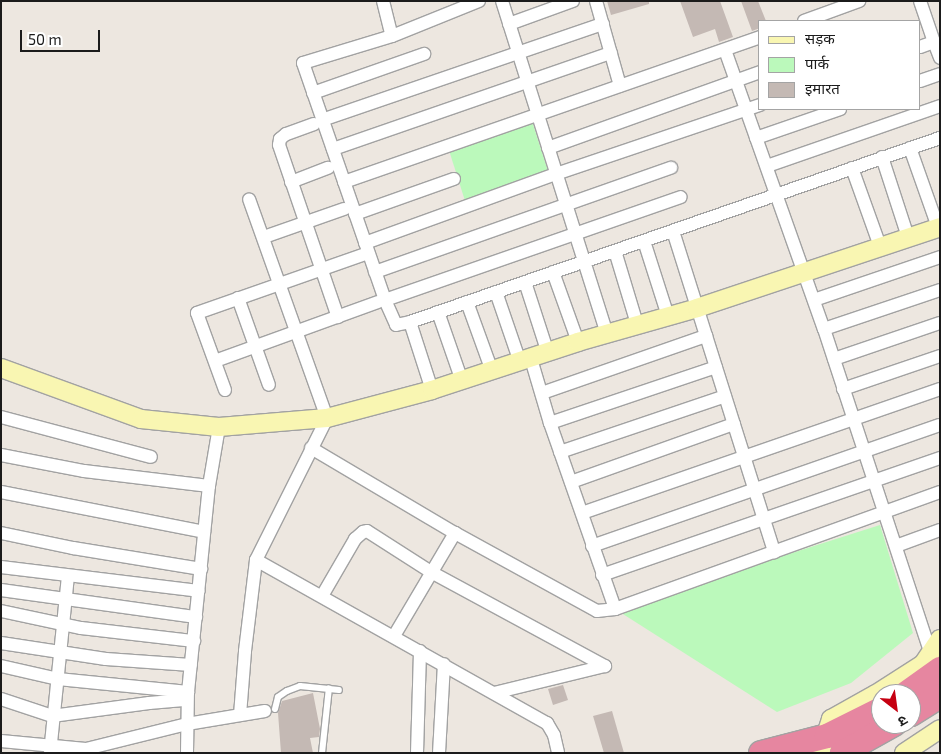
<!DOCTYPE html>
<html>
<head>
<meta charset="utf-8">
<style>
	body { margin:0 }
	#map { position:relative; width:941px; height:754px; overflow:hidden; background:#ede7e0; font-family:"Exo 2","Noto Sans Devanagari",sans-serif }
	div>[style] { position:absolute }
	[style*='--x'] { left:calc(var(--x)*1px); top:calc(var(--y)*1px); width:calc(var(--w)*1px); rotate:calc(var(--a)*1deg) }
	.park>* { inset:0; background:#bbf9bb }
	.building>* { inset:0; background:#c4b9b4 }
	.roads { filter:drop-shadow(1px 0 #a2a2a2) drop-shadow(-1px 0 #a2a2a2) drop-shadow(0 1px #a2a2a2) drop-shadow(0 -1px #a2a2a2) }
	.lane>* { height:6px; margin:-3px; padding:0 3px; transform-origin:3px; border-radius:3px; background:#fff }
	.street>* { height:12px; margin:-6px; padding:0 6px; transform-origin:6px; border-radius:6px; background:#fff }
	.secondary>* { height:18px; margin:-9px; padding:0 9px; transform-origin:9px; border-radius:9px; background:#f9f6b2 }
	.highway>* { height:24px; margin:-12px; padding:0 12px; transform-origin:12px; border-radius:12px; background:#e686a0 }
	span { translate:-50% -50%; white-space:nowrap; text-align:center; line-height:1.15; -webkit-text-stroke:5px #fff; paint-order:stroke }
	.frame { position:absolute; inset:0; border:2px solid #1b1b1b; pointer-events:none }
	.legend { position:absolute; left:758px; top:20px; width:162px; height:90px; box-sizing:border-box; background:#fff; border:1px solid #a4a4a4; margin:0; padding:6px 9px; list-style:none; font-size:15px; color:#1b1b1b }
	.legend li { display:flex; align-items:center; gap:10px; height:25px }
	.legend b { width:25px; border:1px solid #a4a4a4 }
	.north { position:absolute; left:871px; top:684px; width:50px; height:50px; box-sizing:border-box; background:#fff; border:1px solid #a4a4a4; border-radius:50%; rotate:150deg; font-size:14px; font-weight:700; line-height:20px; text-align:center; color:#1b1b1b }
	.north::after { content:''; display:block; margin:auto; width:18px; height:22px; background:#c60011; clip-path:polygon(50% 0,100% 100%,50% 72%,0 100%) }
	.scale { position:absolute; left:20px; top:30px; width:80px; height:22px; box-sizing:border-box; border:2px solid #1b1b1b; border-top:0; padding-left:6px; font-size:15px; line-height:18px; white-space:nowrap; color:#1b1b1b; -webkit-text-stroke:4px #fff; paint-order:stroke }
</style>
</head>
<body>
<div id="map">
	<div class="park">
		<i style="clip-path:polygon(530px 115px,549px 174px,466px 204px,447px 144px)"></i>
		<i style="clip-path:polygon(880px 525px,913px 633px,851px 683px,777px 712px,615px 609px)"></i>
	</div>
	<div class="building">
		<i style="clip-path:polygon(607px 1px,649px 1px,649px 4px,611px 15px)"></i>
		<i style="clip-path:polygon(680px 1px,720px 1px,733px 37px,719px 42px,715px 29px,693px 37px)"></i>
		<i style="clip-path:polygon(741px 1px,758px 1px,766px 21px,760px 21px,760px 28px,752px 31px)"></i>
		<i style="clip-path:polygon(563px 685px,568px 700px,553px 705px,548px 689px)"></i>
		<i style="clip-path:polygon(313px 693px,320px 729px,319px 737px,310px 738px,313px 753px,281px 753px,278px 713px,282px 701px)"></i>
		<i style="clip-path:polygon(612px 711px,624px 753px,604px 753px,593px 716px)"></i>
	</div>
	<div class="roads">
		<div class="lane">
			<i style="--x:275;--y:709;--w:12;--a:-76"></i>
			<i style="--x:278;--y:697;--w:11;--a:-34"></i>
			<i style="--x:287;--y:691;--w:14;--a:-21"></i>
			<i style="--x:300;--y:686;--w:39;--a:6"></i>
			<i style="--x:322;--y:753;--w:65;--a:-83.9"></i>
		</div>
		<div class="street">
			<i style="--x:383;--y:1;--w:36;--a:76"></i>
			<i style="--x:479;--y:1;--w:94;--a:158.1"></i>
			<i style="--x:392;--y:36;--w:93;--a:163.1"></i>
			<i style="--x:303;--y:63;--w:251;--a:70.9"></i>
			<i style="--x:385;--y:300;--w:27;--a:66"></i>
			<i style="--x:396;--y:325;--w:14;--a:-12"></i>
			<i style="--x:410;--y:322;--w:561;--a:-19.15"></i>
			<i style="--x:502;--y:1;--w:349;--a:72.5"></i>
			<i style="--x:596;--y:1;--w:88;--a:74.2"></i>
			<i style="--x:804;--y:21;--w:59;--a:-20"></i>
			<i style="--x:509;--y:24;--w:68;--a:-19.8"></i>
			<i style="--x:934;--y:42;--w:17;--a:69"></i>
			<i style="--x:920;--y:47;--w:15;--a:-20"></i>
			<i style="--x:934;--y:42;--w:43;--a:-108.9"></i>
			<i style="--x:725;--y:50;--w:296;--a:70.5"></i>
			<i style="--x:824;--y:329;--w:340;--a:71.8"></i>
			<i style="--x:920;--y:81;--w:21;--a:-19"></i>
			<i style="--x:313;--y:93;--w:118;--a:-19.4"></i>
			<i style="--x:322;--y:120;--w:297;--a:-18.9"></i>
			<i style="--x:314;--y:124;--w:30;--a:160"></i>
			<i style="--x:286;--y:134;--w:8;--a:140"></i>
			<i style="--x:280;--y:139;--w:6;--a:99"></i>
			<i style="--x:279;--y:145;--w:182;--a:71.1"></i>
			<i style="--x:756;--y:138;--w:89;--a:-19"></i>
			<i style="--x:548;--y:148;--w:225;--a:-19.7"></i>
			<i style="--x:910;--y:148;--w:84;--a:70.5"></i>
			<i style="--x:333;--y:149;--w:294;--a:-19.1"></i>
			<i style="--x:882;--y:157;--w:84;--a:72"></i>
			<i style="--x:767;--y:166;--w:183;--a:-19.1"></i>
			<i style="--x:852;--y:168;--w:83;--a:70.3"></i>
			<i style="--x:291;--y:182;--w:40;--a:-21"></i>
			<i style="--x:344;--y:182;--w:441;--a:-19.2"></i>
			<i style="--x:355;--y:214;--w:105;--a:-19.5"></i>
			<i style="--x:673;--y:231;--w:337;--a:72.5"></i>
			<i style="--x:264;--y:237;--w:85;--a:-19.3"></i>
			<i style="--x:644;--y:241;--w:79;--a:72.3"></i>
			<i style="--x:365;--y:243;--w:203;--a:-19.9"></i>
			<i style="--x:556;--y:174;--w:215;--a:-18.7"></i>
			<i style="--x:615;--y:251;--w:76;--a:73.2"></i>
			<i style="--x:375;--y:272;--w:314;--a:-19.4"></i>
			<i style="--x:553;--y:272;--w:74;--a:70.3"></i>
			<i style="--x:525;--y:282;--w:75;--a:72.1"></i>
			<i style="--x:496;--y:292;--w:74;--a:71.1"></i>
			<i style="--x:238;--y:298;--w:92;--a:70.4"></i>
			<i style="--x:385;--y:300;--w:313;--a:-19.2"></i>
			<i style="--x:814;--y:300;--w:133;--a:-18.8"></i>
			<i style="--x:467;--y:302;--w:73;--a:70.1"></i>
			<i style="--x:438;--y:312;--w:73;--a:70.8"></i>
			<i style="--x:410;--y:322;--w:71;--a:72.1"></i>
			<i style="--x:824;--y:329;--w:122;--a:-18.6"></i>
			<i style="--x:531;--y:359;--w:67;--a:73.5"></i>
			<i style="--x:550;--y:423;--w:197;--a:70.7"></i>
			<i style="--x:834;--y:359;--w:112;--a:-18.8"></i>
			<i style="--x:215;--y:361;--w:173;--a:-19.9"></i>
			<i style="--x:843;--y:389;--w:102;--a:-18.8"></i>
			<i style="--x:225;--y:390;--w:82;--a:-110"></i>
			<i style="--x:197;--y:313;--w:181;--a:-19.3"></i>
			<i style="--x:542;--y:393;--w:174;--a:-19.2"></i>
			<i style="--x:1;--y:417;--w:155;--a:14.9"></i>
			<i style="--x:550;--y:423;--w:175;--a:-18.6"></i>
			<i style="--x:311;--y:448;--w:167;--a:30.6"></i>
			<i style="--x:455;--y:533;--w:162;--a:28.8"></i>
			<i style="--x:597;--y:611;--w:18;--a:-6"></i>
			<i style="--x:615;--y:609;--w:345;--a:-19.8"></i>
			<i style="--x:560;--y:452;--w:174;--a:-18.7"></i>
			<i style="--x:1;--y:455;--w:85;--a:10.9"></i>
			<i style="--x:84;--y:471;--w:126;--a:6.8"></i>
			<i style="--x:571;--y:482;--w:173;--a:-19.6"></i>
			<i style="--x:1;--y:492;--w:207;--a:11.1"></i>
			<i style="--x:582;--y:513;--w:379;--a:-19.1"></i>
			<i style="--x:1;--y:533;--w:74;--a:11.8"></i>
			<i style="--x:73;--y:548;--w:130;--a:9.3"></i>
			<i style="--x:592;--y:546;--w:368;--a:-19.2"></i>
			<i style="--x:896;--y:546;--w:47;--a:-20"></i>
			<i style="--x:256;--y:560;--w:334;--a:29.3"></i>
			<i style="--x:547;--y:723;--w:14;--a:60"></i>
			<i style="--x:554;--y:735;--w:18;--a:77"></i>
			<i style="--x:1;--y:567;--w:199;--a:6.9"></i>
			<i style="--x:602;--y:575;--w:358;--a:-19.1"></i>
			<i style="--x:1;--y:590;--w:197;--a:7.9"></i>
			<i style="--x:322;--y:596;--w:66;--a:-59.9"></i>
			<i style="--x:355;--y:539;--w:11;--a:-41"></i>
			<i style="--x:363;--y:532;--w:4;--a:-14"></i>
			<i style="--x:367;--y:531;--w:76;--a:32.6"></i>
			<i style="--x:431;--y:572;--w:198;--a:28.4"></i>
			<i style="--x:1;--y:611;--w:82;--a:12"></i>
			<i style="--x:81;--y:628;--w:114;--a:6.6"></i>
			<i style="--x:394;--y:636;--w:120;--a:-59.4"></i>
			<i style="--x:1;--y:643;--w:106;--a:8.7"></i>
			<i style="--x:106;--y:659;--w:85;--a:4"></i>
			<i style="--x:1;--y:666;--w:58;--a:12.8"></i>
			<i style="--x:58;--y:679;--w:131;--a:5.7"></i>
			<i style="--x:494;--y:693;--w:114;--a:-13.7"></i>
			<i style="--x:1;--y:699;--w:54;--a:18.4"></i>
			<i style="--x:52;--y:716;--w:98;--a:-7.6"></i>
			<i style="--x:149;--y:703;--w:38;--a:-5"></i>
			<i style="--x:240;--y:715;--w:64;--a:-85.5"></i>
			<i style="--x:245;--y:651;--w:92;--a:-83.1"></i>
			<i style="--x:256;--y:560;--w:159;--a:-63.4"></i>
			<i style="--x:327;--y:418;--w:232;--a:-109.6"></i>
			<i style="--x:1;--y:741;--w:85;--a:5.4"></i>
			<i style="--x:86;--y:749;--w:104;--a:-13.9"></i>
			<i style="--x:187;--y:724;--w:79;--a:-9.5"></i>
			<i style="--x:50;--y:753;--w:177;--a:-84.2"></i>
			<i style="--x:187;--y:753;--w:61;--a:-89.1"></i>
			<i style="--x:188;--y:692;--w:207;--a:-84.2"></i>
			<i style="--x:209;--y:486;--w:60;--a:-80.4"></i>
			<i style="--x:417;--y:753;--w:102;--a:-88.3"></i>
			<i style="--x:439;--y:753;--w:89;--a:-86.8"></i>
		</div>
		<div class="secondary">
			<i style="--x:1;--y:368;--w:149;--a:20"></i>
			<i style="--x:141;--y:419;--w:78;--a:5.9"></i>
			<i style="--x:219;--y:427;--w:108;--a:-4.8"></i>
			<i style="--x:327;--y:418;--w:109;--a:-14.9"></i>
			<i style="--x:432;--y:390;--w:154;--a:-18.2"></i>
			<i style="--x:578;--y:342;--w:124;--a:-15.9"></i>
			<i style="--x:697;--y:308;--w:256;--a:-18.4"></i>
			<i style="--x:924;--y:675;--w:11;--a:-95"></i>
			<i style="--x:923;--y:664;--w:30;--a:-56"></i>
			<i style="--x:820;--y:753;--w:36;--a:-72"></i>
			<i style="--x:831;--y:719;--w:51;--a:-29.1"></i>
			<i style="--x:876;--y:694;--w:56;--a:-32.6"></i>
			<i style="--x:904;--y:753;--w:43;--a:-33.7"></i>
		</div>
		<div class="highway">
			<i style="--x:905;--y:694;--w:43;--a:-35.5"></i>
			<i style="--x:911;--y:714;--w:34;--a:-32"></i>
			<i style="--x:761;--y:753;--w:68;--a:-14.4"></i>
			<i style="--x:827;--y:736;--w:60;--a:-26.6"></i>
			<i style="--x:842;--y:753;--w:60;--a:-29.1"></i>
		</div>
	</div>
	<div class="frame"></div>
	<ul class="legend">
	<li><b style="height:6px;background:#f9f6b2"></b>सड़क</li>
	<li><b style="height:14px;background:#bbf9bb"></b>पार्क</li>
	<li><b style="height:14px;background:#c4b9b4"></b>इमारत</li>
	</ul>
	<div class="north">उ</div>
	<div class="scale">50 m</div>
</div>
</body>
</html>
